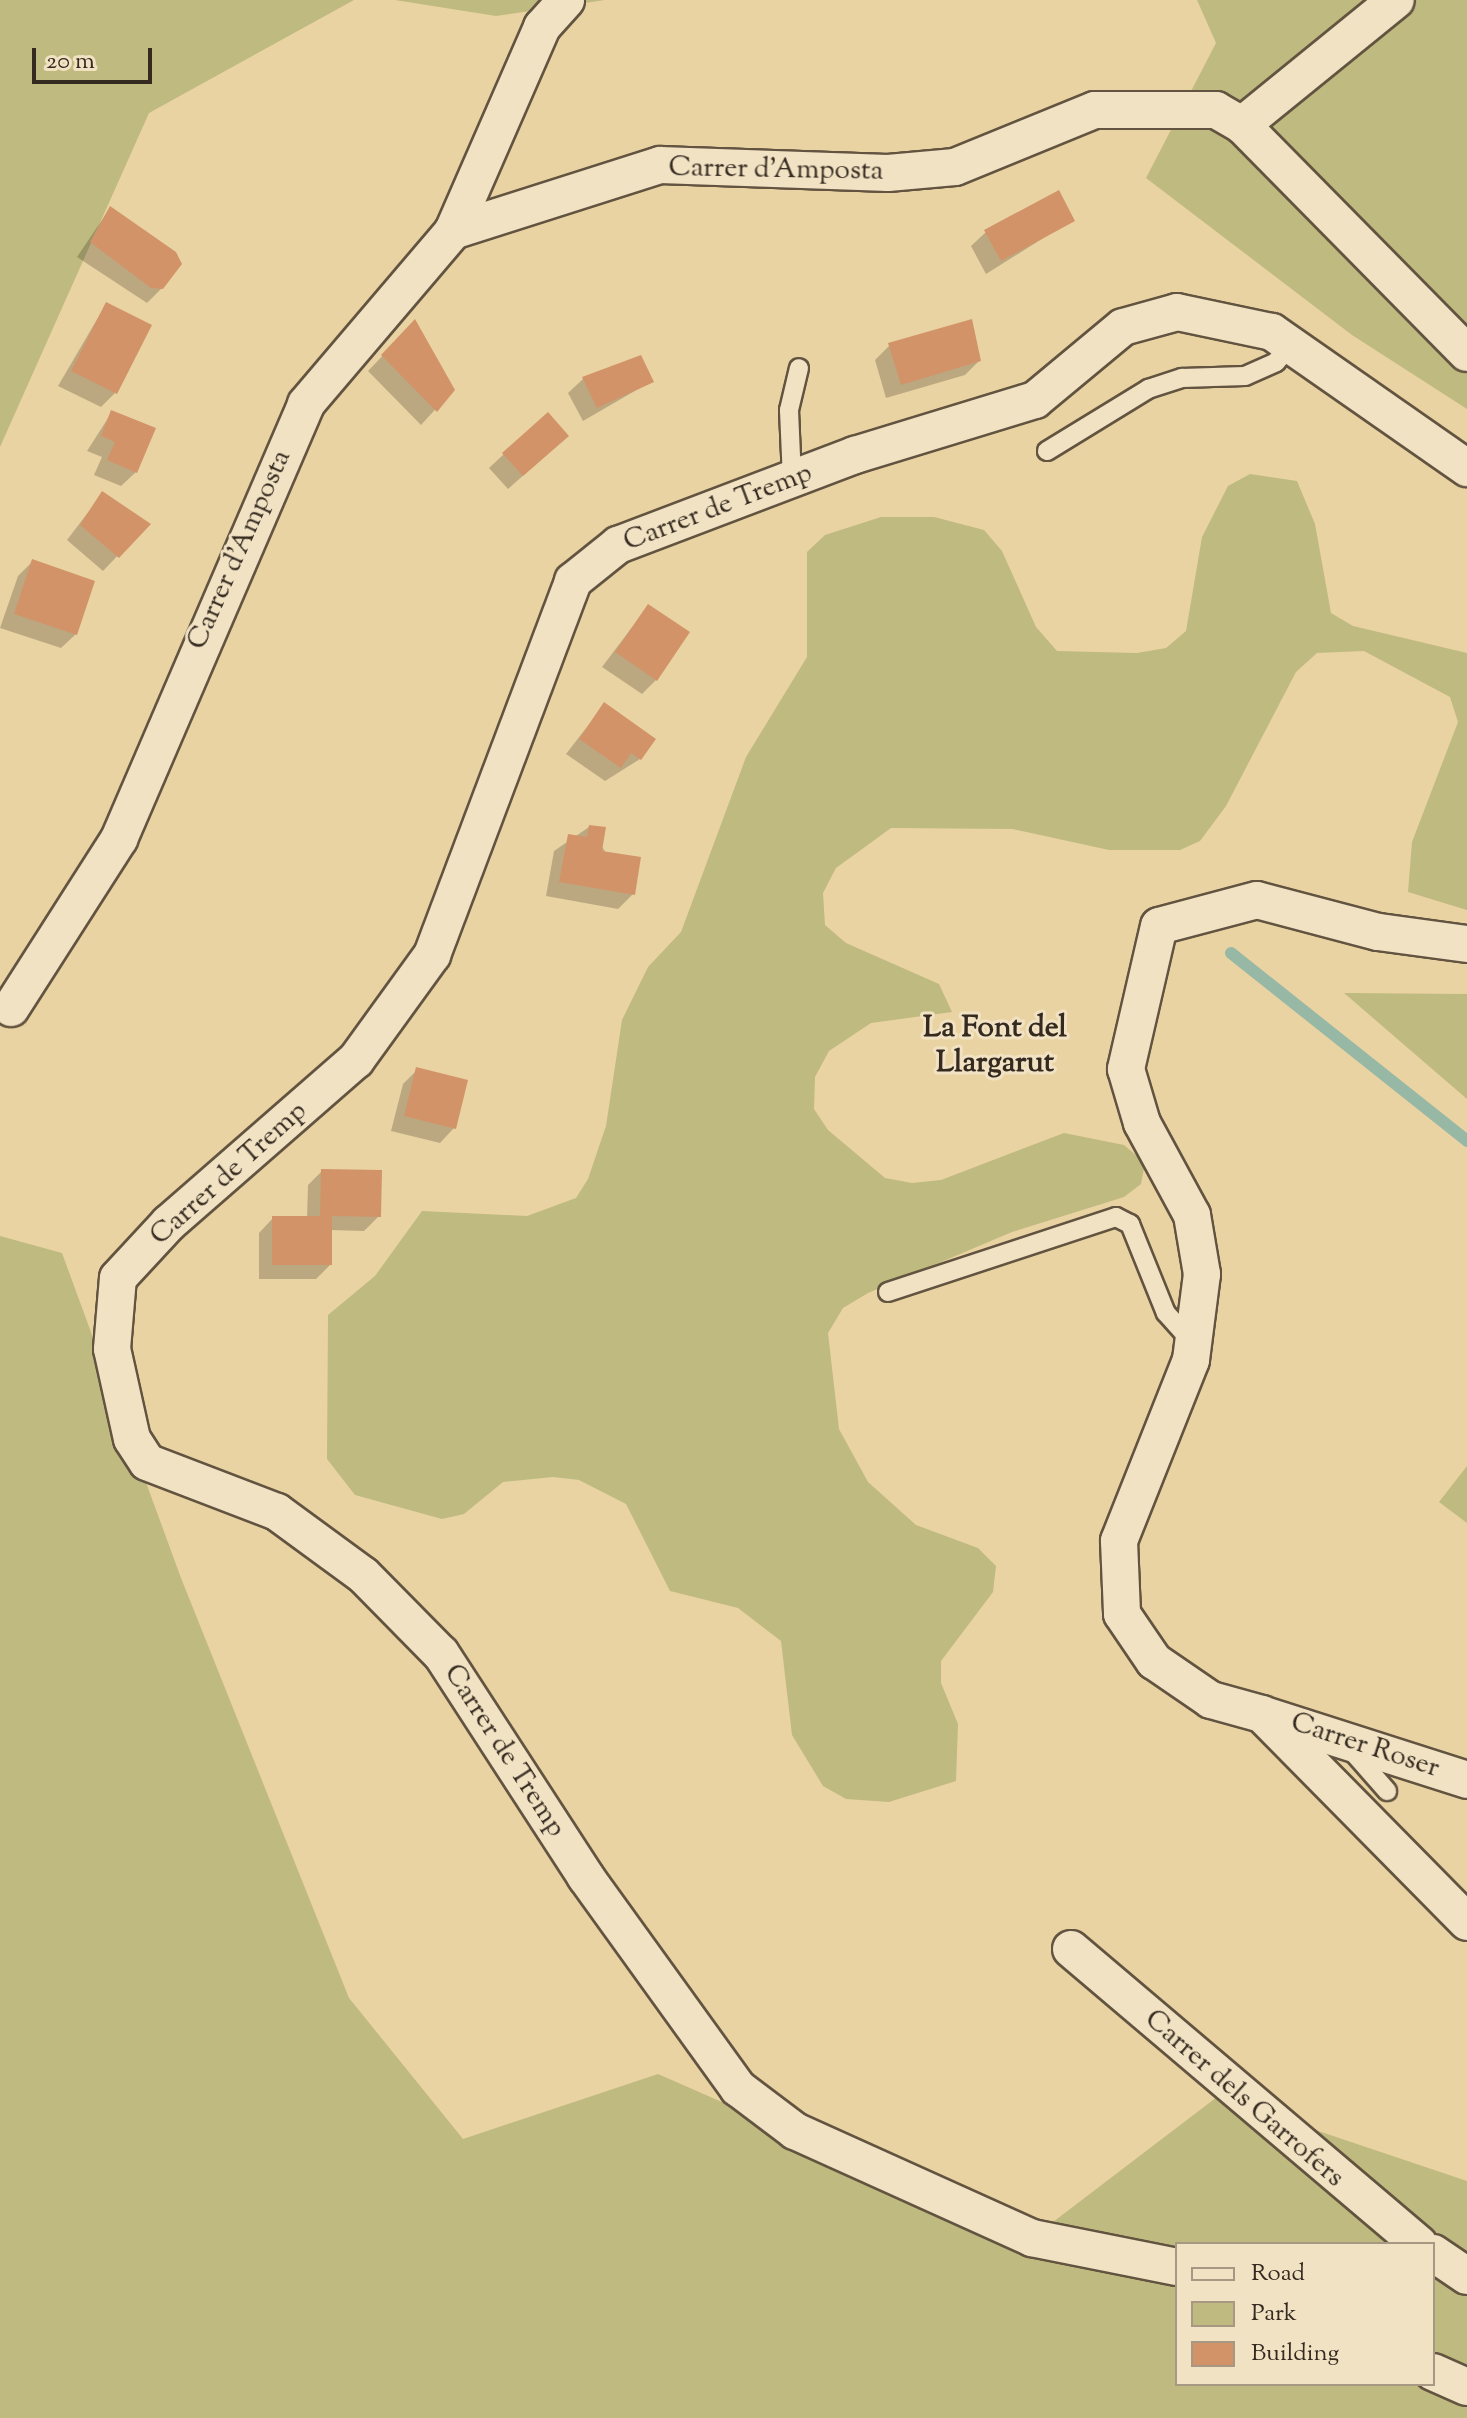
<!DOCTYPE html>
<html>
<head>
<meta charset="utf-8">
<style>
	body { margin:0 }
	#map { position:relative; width:1467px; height:2418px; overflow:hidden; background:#ead3a2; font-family:"Sorts Mill Goudy",serif }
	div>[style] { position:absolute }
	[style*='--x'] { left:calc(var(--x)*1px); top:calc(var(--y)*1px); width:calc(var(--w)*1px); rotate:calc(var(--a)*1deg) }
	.green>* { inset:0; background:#bfba7f }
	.shadow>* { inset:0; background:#0003 }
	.stream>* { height:12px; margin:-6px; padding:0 6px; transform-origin:6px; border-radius:6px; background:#98b8a6 }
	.building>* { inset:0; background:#d29369 }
	.roads { filter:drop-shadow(2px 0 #625440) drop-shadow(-2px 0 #625440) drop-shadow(0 2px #625440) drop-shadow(0 -2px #625440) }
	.lane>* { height:18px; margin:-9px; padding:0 9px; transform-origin:9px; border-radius:9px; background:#f1e2c3 }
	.street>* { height:36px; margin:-18px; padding:0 18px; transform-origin:18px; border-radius:18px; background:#f1e2c3 }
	span { translate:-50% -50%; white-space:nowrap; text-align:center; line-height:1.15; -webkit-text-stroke:6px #f1e2c3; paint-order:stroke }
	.street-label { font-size:28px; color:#352a20 }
	.neighbourhood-label { font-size:30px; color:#352a20; font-weight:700 }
	.legend { position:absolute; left:1175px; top:2242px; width:260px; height:144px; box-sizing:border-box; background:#f1e2c3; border:2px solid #a69882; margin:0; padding:10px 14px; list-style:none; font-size:24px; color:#352a20 }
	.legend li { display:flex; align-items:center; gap:16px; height:40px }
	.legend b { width:40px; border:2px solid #a69882 }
	.scale { position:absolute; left:32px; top:48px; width:120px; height:36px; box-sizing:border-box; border:4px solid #352a20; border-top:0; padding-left:10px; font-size:24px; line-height:28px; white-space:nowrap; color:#352a20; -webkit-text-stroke:6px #f1e2c3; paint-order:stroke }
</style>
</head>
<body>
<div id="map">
	<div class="green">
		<i style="clip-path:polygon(0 0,354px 0,149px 113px,0 447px)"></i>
		<i style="clip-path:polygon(395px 0,605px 0,496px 16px)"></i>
		<i style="clip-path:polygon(1197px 0,1467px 0,1467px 409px,1352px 335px,1146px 178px,1216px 43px)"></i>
		<i style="clip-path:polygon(1250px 474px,1297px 481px,1315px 524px,1331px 613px,1353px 626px,1467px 653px,1467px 910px,1408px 892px,1412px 842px,1458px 722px,1450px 697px,1364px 651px,1317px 653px,1296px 672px,1226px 806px,1200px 841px,1180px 850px,1109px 850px,1012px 829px,891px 828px,836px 868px,823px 893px,825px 925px,846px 943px,939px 984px,952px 1012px,871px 1023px,829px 1051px,815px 1077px,814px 1109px,828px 1130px,885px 1178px,912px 1183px,941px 1180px,1064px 1133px,1124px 1145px,1145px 1163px,1141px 1184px,1124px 1197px,1012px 1232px,868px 1293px,843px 1308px,828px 1333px,839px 1429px,868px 1482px,916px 1525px,978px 1548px,996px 1566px,993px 1592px,941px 1661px,941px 1683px,958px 1724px,956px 1781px,889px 1802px,846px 1799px,823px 1786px,792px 1735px,781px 1641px,738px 1608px,670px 1591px,626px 1504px,579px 1480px,553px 1477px,503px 1482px,464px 1514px,442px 1519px,355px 1495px,327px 1459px,328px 1315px,375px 1276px,422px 1211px,527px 1216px,576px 1198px,588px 1179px,606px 1126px,622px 1020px,648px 967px,681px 932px,746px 757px,807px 657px,807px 552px,825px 535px,881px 517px,934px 517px,984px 530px,1002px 551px,1036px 627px,1057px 651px,1137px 653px,1166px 648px,1186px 631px,1202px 537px,1228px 486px)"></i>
		<i style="clip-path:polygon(1344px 993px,1467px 994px,1467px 1099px)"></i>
		<i style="clip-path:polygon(evenodd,0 1236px,62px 1253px,181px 1578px,349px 1998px,463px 2139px,658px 2074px,1032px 2238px,1217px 2097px,1467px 2181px,1467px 2418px,0 2418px,0 1236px,1177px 2244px,1433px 2244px,1433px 2384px,1177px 2384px,1177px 2244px)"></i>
		<i style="clip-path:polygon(1467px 1466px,1467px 1523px,1439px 1502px)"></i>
	</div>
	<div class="shadow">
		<i style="clip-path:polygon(110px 208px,162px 288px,147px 303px,77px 257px)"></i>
		<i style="clip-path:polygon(1072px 220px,986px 274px,971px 246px,986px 232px)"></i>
		<i style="clip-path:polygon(106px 304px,116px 392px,101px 407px,58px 386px)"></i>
		<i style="clip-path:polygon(415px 322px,453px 390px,421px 425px,368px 371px)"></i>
		<i style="clip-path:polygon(890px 345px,979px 361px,965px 375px,886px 398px,875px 360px)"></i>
		<i style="clip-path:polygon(640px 357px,652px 381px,583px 421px,568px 393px,583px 379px)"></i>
		<i style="clip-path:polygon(112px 412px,136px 472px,121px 486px,94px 475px,102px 457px,87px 451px)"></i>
		<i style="clip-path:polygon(552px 450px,508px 489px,489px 468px,504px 454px)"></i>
		<i style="clip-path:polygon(102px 494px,148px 524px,103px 571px,67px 540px)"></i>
		<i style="clip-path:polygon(32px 562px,76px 634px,61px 648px,0 628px,18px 576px)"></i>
		<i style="clip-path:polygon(648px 606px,656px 680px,642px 694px,602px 667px)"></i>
		<i style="clip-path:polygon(604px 705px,640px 759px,605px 781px,566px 754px)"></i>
		<i style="clip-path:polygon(589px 827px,633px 894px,618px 909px,546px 896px,554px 851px)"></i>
		<i style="clip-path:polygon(417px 1070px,454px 1128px,440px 1143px,391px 1131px,403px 1084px)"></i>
		<i style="clip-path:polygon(322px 1171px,379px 1216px,364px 1231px,330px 1230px,330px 1265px,316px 1279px,259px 1279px,259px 1233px,273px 1218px,307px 1218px,308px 1185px)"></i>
	</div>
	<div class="stream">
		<i style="--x:1231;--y:953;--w:302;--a:38.5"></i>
	</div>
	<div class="building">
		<i style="clip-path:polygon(1059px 190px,1075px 221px,1001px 261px,984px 230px)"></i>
		<i style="clip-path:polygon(110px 206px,176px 252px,182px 264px,163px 289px,151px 288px,90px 242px)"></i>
		<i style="clip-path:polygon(106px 302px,152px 325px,117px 394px,71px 371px)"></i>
		<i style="clip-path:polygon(415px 319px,455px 390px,437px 412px,381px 355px)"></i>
		<i style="clip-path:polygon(972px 319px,981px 361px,901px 385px,888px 343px)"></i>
		<i style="clip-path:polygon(641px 355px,654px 382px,597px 408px,582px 377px)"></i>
		<i style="clip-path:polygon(111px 410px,156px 428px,137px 473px,107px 460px,115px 442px,101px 436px)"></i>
		<i style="clip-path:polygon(548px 412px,569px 436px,523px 476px,502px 453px)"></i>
		<i style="clip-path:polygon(102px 491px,151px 524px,119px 558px,80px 525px)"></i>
		<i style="clip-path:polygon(32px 559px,95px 581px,77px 635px,14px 614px)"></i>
		<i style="clip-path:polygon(648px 604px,690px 632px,657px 681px,615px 652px)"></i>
		<i style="clip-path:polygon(604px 702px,656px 739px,641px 760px,631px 753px,621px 768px,579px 739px)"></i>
		<i style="clip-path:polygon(589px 825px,606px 827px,602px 851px,641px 857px,635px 895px,559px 882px,568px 834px,587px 837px)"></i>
		<i style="clip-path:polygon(416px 1067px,468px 1080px,456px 1129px,404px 1116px)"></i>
		<i style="clip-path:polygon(321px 1169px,382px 1170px,381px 1217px,332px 1216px,332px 1265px,272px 1265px,272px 1216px,320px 1216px)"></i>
	</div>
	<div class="roads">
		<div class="lane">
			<i style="--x:1047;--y:451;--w:119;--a:-31.5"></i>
			<i style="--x:1148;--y:389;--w:36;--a:-18"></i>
			<i style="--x:1182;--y:378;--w:63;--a:-1.8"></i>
			<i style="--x:1245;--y:376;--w:34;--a:-24"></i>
			<i style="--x:1276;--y:362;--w:23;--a:-49"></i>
			<i style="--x:792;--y:479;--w:69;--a:-92.5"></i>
			<i style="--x:789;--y:410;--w:43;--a:-76.6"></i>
			<i style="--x:888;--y:1292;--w:240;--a:-18.2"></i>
			<i style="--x:1116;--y:1217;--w:16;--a:27"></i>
			<i style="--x:1130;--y:1224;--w:96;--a:68"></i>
			<i style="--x:1166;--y:1313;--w:40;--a:48"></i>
			<i style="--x:1345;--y:1743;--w:64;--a:48.8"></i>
		</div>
		<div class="street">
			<i style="--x:1242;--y:125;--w:198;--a:-39.1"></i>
			<i style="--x:453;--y:231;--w:223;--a:-66.4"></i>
			<i style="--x:542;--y:27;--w:36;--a:-48"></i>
			<i style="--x:1467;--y:944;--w:90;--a:-172.3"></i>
			<i style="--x:1378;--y:932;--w:125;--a:-165.2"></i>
			<i style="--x:1257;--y:900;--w:101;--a:165.1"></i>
			<i style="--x:1159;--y:926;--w:147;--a:103"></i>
			<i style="--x:1126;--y:1069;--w:56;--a:73.5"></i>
			<i style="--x:1142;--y:1123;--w:105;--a:61.5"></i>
			<i style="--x:1192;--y:1215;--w:60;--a:80.4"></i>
			<i style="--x:1202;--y:1274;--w:87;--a:97.3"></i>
			<i style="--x:1191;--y:1360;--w:195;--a:111.7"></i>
			<i style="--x:1119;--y:1541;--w:73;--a:87.6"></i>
			<i style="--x:1122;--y:1614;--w:57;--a:55.8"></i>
			<i style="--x:1154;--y:1661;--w:69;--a:34.4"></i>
			<i style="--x:1211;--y:1700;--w:53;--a:15.4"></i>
			<i style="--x:1262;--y:1714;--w:292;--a:45.4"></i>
			<i style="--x:11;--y:1008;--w:201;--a:-57.4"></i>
			<i style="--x:119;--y:839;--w:473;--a:-66.7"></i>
			<i style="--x:306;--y:404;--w:227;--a:-49.6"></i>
			<i style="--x:453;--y:231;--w:217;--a:-17.7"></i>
			<i style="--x:660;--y:165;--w:228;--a:2"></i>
			<i style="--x:888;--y:173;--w:67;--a:-5.1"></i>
			<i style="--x:955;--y:167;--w:151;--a:-22.2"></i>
			<i style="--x:1095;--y:110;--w:121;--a:0"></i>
			<i style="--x:1216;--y:110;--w:30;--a:30"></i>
			<i style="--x:1242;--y:125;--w:320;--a:45.4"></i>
			<i style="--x:1267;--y:1716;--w:210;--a:17.7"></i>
			<i style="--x:1071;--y:1949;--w:456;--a:40.3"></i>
			<i style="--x:1433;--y:2253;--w:41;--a:34.1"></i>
			<i style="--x:1177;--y:2267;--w:148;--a:-168.7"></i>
			<i style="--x:1032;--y:2238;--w:260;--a:-155.7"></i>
			<i style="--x:795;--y:2131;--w:71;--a:-143"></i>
			<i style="--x:738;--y:2088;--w:260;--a:-125.8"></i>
			<i style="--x:586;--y:1877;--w:266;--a:-123"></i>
			<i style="--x:441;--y:1654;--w:111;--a:-134.6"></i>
			<i style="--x:363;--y:1575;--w:107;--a:-143.8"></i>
			<i style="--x:277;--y:1512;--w:139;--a:-159"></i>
			<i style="--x:147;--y:1462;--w:27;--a:-123"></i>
			<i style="--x:132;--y:1439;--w:92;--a:-102.5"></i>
			<i style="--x:112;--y:1349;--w:71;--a:-85.2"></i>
			<i style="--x:118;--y:1278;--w:75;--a:-47.2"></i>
			<i style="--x:169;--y:1223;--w:248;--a:-41.1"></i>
			<i style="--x:356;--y:1060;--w:130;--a:-54.1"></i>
			<i style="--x:432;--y:955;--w:400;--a:-69.3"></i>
			<i style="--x:573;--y:581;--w:58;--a:-38.7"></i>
			<i style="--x:618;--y:545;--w:254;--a:-20.8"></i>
			<i style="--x:855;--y:455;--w:188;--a:-17"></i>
			<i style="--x:1035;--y:400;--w:114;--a:-39.7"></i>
			<i style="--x:1123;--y:327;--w:56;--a:-15.5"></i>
			<i style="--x:1177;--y:312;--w:97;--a:11.9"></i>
			<i style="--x:1272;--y:332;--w:238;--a:34.9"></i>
			<i style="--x:1433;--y:2372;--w:37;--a:24"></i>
		</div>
	</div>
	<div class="street-label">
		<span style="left:776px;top:170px;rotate:1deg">Carrer d'Amposta</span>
		<span style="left:718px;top:508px;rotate:-21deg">Carrer de Tremp</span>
		<span style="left:240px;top:550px;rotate:-66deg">Carrer d'Amposta</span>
		<span style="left:229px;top:1174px;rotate:-42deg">Carrer de Tremp</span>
		<span style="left:1365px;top:1746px;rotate:18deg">Carrer Roser</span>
		<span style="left:504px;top:1751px;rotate:57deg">Carrer de Tremp</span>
		<span style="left:1244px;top:2099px;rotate:41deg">Carrer dels Garrofers</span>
	</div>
	<div class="neighbourhood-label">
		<span style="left:995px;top:1046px">La Font del<br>Llargarut</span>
	</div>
	<ul class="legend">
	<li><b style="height:10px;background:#f1e2c3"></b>Road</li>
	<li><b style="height:22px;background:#bfba7f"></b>Park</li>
	<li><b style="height:22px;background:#d29369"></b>Building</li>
	</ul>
	<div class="scale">20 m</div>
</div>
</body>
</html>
